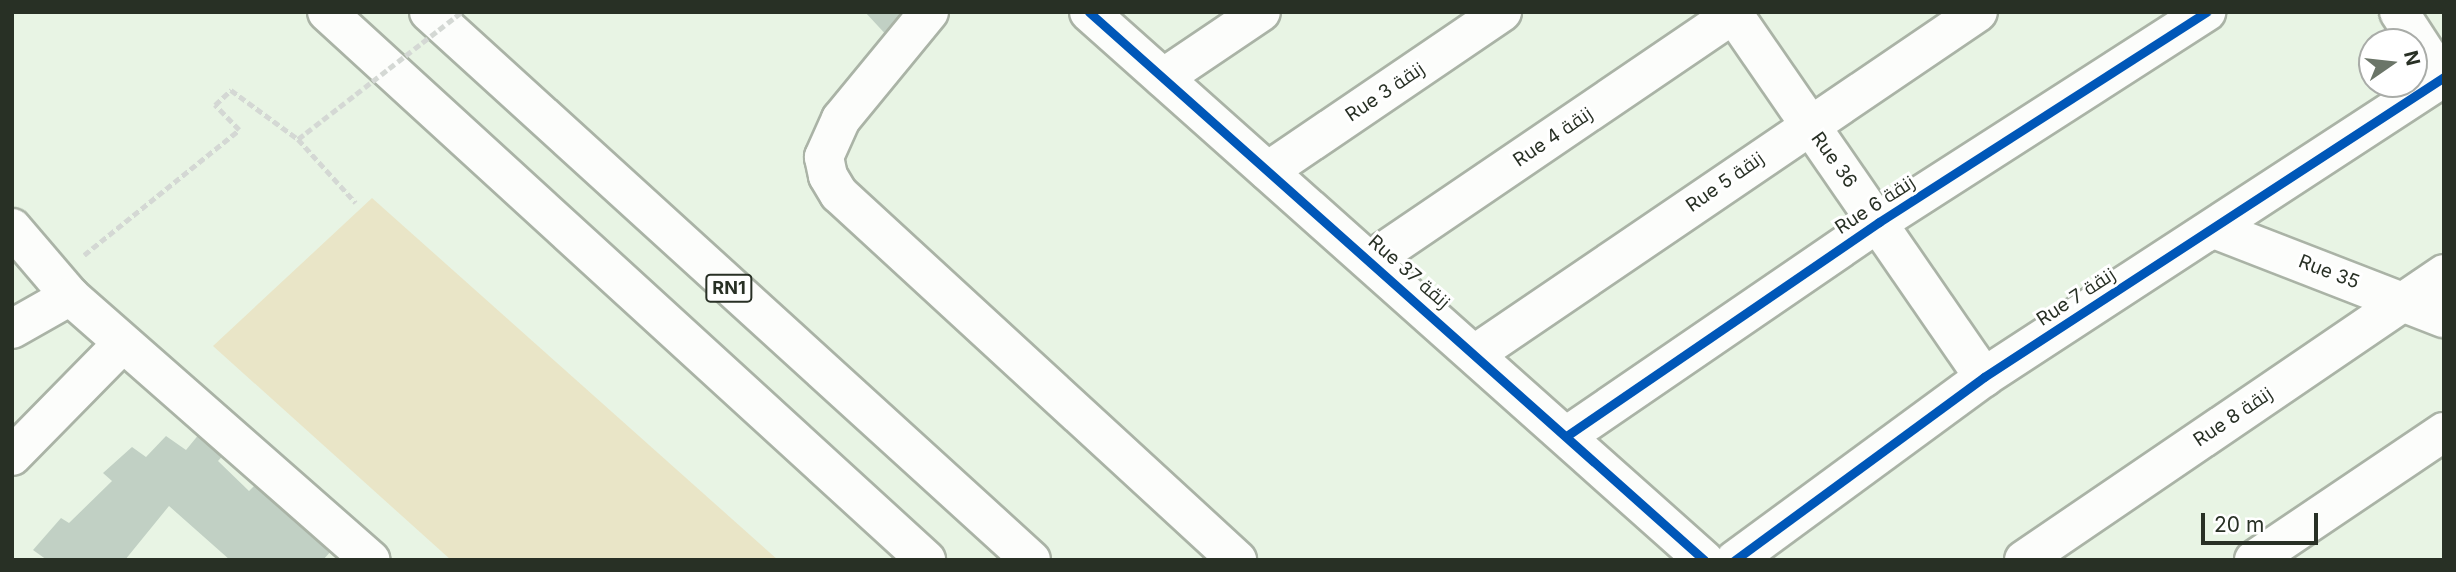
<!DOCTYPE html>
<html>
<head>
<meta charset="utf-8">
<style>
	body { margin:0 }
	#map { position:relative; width:2456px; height:572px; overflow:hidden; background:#e8f4e4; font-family:Inter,Cairo,sans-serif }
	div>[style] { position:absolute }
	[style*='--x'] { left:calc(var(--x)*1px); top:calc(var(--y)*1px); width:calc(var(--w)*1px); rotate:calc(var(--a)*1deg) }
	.green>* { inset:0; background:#e9e5c7 }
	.building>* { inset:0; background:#c1d0c4 }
	.path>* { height:4.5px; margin-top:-2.25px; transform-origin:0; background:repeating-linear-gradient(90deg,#d4d8d4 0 7px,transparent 0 10.5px) }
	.roads { filter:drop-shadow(2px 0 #aab3a6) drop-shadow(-2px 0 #aab3a6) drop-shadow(0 2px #aab3a6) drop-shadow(0 -2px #aab3a6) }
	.minor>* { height:38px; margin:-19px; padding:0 19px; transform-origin:19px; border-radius:19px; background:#fcfdfb }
	.highway>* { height:38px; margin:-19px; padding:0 19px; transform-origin:19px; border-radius:19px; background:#fcfdfb }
	.path-bridge>* { height:4.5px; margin-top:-2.25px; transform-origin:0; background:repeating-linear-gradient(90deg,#d4d8d4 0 7px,transparent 0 10.5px) }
	.cycleway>* { height:9px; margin:-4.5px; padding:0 4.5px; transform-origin:4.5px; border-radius:4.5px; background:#0057b8 }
	span { translate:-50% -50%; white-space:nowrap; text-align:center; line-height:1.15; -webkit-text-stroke:6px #fff; paint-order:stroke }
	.shield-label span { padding:2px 5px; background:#fff; border:2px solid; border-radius:5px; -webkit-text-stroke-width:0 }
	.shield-label { font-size:18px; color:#283025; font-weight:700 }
	.street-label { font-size:19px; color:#283025 }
	.frame { position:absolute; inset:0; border:14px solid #283025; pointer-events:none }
	.north { position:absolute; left:2358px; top:28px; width:70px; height:70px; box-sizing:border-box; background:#fff; border:2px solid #a9aca8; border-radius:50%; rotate:76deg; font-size:19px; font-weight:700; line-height:28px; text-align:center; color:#283025 }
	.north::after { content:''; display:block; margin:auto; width:24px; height:32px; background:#6b7568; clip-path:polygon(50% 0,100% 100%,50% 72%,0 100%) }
	.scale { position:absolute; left:2201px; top:513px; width:117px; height:32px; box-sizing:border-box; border:4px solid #283025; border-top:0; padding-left:9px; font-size:21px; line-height:24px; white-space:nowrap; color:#283025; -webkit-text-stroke:5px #fff; paint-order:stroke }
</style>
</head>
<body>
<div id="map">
	<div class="green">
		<i style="clip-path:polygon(372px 198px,778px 560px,451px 560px,213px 346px)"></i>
	</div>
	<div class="building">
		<i style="clip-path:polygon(865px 12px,917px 12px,890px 39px)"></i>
		<i style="clip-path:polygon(200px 433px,226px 452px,218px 461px,249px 491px,255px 485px,322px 533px,317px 540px,332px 550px,323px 560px,230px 560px,169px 506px,125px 560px,47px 560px,33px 550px,61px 518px,69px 523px,112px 481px,103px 473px,132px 447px,146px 457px,166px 436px,186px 450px)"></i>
	</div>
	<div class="path">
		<i style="--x:84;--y:255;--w:199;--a:-38.9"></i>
		<i style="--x:239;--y:130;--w:35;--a:-134"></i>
		<i style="--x:215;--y:105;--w:22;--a:-43"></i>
		<i style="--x:231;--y:90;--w:83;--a:36.2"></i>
		<i style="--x:298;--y:139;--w:86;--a:47.8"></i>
	</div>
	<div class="roads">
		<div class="minor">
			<i style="--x:929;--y:12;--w:139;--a:129.4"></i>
			<i style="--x:841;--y:119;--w:42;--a:114.1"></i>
			<i style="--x:824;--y:157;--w:19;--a:78"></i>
			<i style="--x:828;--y:176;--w:21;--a:59"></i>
			<i style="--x:839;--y:194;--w:541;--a:42.6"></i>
			<i style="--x:1089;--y:12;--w:824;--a:41.7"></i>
			<i style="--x:1732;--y:12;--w:444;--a:55.4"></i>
			<i style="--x:2399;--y:12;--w:79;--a:56.9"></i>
			<i style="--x:1163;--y:78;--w:118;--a:-34"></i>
			<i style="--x:1268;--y:171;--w:283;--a:-34.2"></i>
			<i style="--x:12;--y:228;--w:89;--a:49.5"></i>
			<i style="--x:70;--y:296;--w:400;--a:41.3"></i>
			<i style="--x:2214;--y:229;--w:247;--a:21.2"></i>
			<i style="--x:1370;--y:261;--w:443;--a:-34.2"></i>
			<i style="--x:12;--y:329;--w:67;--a:-29.6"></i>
			<i style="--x:1475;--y:354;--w:608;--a:-34.21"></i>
			<i style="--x:1568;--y:435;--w:377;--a:-34.4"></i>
			<i style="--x:1879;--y:222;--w:389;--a:-32.7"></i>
			<i style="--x:12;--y:456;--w:158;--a:-45.5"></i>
			<i style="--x:1735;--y:560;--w:309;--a:-36.3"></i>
			<i style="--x:1984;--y:377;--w:549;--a:-33.11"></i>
			<i style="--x:2024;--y:560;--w:508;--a:-34.25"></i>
			<i style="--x:2254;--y:560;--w:229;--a:-34"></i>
		</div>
		<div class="highway">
			<i style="--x:327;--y:12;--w:812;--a:42.45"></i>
			<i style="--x:429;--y:12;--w:814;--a:42.31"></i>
		</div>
	</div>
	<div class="path-bridge">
		<i style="--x:298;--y:139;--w:207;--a:-37.8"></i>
	</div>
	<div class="cycleway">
		<i style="--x:1089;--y:12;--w:824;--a:41.7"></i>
		<i style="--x:1568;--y:435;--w:377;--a:-34.4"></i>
		<i style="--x:1879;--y:222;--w:389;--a:-32.7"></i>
		<i style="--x:1735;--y:560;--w:309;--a:-36.3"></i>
		<i style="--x:1984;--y:377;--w:549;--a:-33.11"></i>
	</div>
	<div class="shield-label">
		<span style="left:729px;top:288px">RN1</span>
	</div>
	<div class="street-label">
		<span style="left:1385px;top:92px;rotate:-34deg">Rue 3 زنقة</span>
		<span style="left:1553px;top:137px;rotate:-34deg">Rue 4 زنقة</span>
		<span style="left:1834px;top:160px;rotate:54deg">Rue 36</span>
		<span style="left:1725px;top:182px;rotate:-35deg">Rue 5 زنقة</span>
		<span style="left:1875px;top:205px;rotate:-33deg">Rue 6 زنقة</span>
		<span style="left:1409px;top:272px;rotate:41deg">Rue 37 زنقة</span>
		<span style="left:2329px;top:272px;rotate:21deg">Rue 35</span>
		<span style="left:2076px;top:297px;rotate:-33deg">Rue 7 زنقة</span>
		<span style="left:2233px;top:417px;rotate:-34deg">Rue 8 زنقة</span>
	</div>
	<div class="frame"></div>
	<div class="north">N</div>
	<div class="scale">20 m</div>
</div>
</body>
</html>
